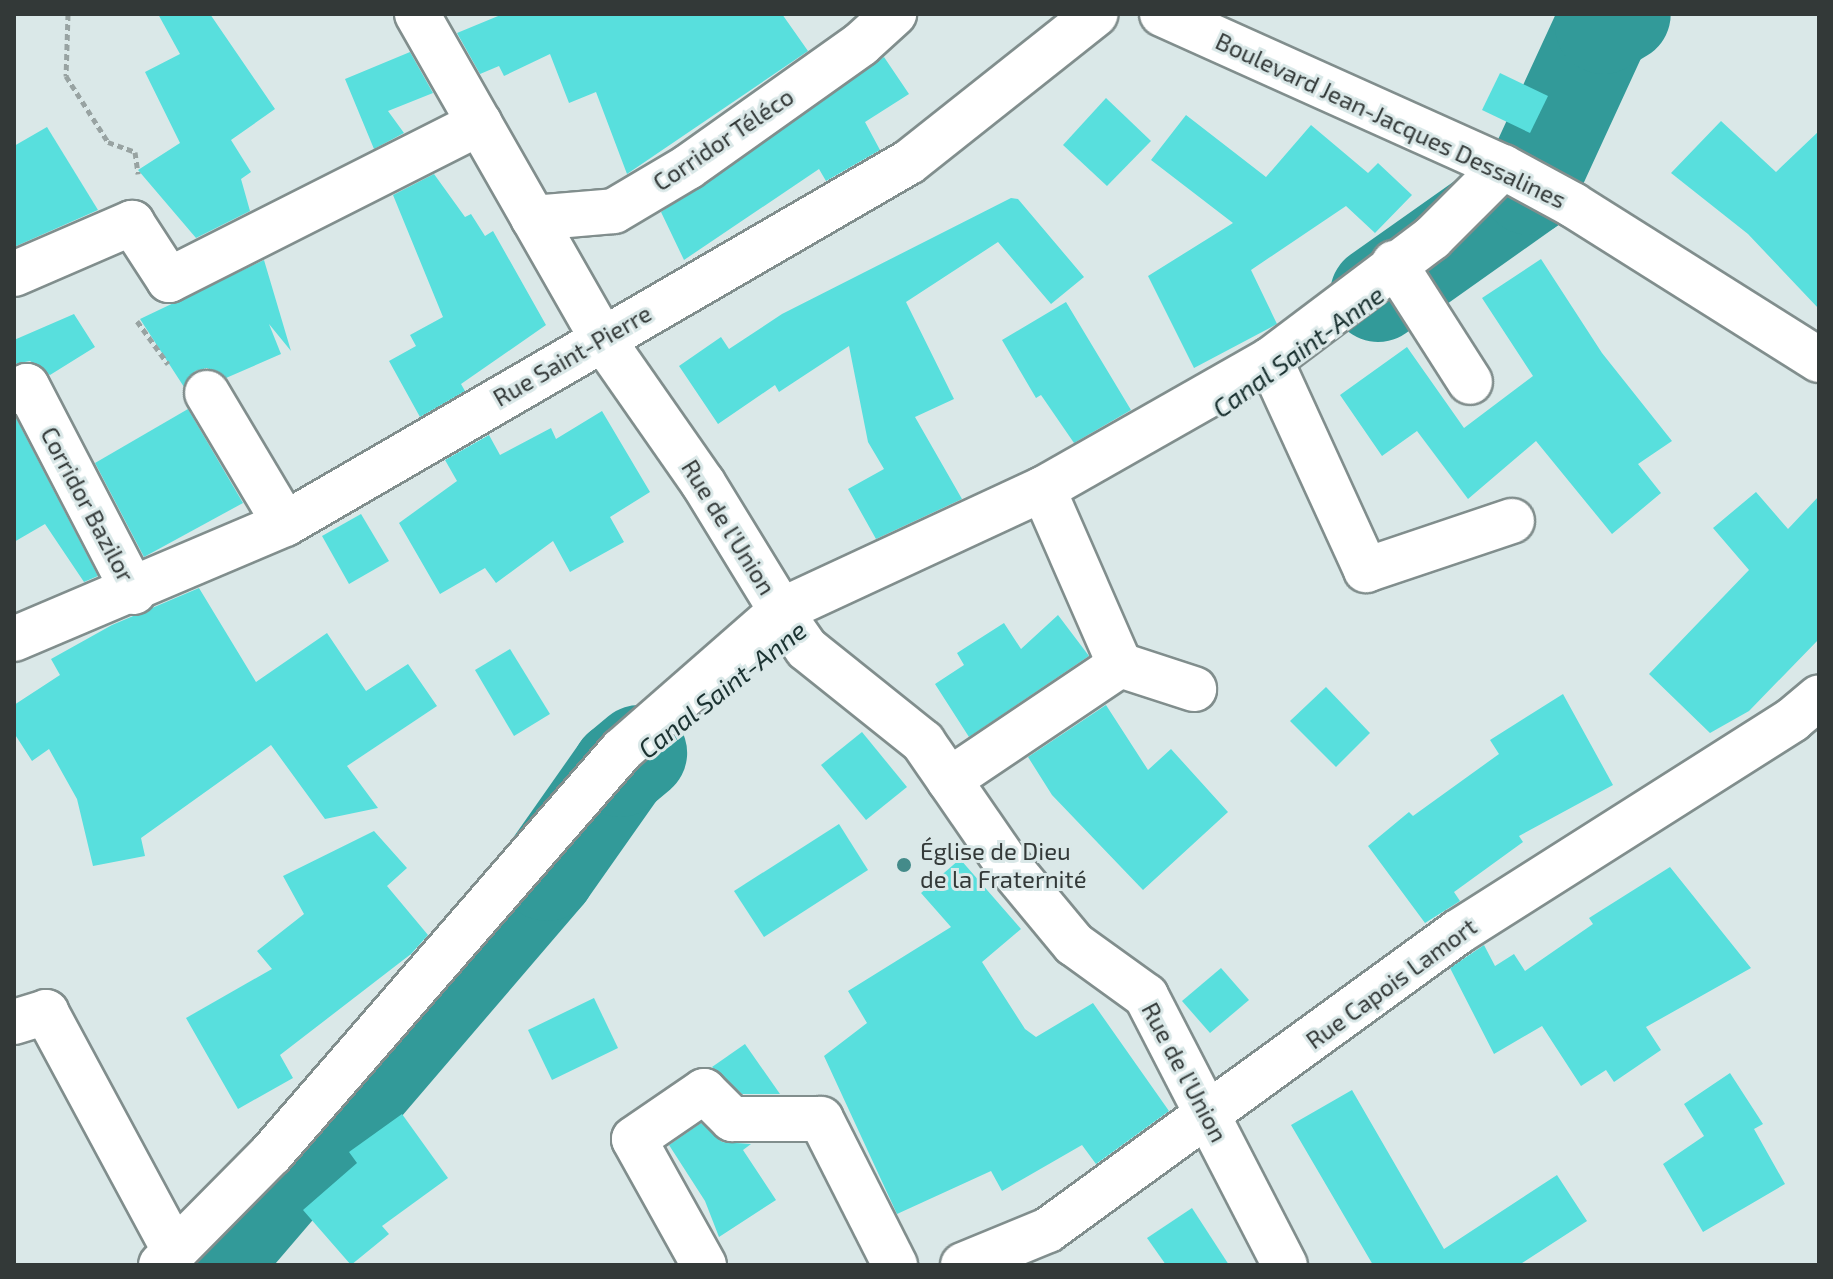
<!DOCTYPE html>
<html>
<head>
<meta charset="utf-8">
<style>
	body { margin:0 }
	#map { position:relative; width:1833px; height:1279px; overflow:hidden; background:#dae8e8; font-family:"Exo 2",sans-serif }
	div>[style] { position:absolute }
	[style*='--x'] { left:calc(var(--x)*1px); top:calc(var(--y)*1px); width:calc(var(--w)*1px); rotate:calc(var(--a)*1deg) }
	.river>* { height:96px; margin:-48px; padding:0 48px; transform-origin:48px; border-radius:48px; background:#329a99 }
	.building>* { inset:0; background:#58dfdd }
	.path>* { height:5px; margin-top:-2.5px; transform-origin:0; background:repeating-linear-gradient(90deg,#98a3a2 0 6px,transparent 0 10px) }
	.roads { filter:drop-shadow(2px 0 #818e8d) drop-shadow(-2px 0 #818e8d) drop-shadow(0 2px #818e8d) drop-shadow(0 -2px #818e8d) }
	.minor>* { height:44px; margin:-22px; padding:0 22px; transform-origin:22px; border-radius:22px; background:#fff }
	.dots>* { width:22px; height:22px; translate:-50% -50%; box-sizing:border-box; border:4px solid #dae8e8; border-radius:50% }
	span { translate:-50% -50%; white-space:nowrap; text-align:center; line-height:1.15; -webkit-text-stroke:6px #dae8e8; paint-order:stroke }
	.street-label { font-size:24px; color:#333938 }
	.poi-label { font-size:24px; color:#333938 }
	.left { translate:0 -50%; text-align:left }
	.water-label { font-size:26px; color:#1b3231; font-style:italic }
	.frame { position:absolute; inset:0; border:16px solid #333938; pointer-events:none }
</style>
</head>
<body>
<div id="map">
	<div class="river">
		<i style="--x:1378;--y:294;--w:185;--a:-35.3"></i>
		<i style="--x:1529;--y:187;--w:177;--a:-65.3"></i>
		<i style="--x:1603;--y:26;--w:23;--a:-31"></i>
		<i style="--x:211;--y:1265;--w:516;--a:-49.4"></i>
		<i style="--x:547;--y:873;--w:127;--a:-54.9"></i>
		<i style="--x:620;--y:769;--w:25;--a:-40"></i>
	</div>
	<div class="building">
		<i style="clip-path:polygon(158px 14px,210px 14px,275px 109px,231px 140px,251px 172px,241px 179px,250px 211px,196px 238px,138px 170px,180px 143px,145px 72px,180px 54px)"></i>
		<i style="clip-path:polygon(503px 14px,782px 14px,808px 51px,627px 174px,596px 92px,569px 103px,550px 54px,504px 76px,499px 66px,480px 74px,457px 33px)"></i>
		<i style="clip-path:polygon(410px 52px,433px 93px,388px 111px,404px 133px,374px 149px,345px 79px)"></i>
		<i style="clip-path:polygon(884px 57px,909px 94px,865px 122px,880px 150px,826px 181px,819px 169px,684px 260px,661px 212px)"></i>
		<i style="clip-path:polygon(1500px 73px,1548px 96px,1530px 133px,1482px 110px)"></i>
		<i style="clip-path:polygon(1106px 98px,1151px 141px,1107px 186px,1063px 145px)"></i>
		<i style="clip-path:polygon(1186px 115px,1266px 177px,1311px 125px,1368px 173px,1378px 163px,1412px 195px,1375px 233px,1346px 206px,1251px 270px,1277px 324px,1194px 368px,1148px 276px,1233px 223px,1151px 160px)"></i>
		<i style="clip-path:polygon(1721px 121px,1776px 172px,1819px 131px,1819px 309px,1748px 234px,1671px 173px)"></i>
		<i style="clip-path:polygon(47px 127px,98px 210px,14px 247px,14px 146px)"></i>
		<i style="clip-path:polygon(434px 174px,465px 217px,471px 214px,485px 236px,493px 231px,546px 325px,461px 384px,465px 391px,420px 417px,389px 361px,416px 346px,410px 335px,443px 317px,393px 195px)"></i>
		<i style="clip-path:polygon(1011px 198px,1018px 199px,1084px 277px,1051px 304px,998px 242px,906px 302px,954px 399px,915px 417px,962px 499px,876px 539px,848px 489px,884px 469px,868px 442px,849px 346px,779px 392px,775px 385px,718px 424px,679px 366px,721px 337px,729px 349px,782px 314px)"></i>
		<i style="clip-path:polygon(1541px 259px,1602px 353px,1672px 441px,1638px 464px,1661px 493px,1612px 534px,1536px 441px,1468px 499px,1417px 431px,1382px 456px,1340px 395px,1407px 347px,1464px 428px,1533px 376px,1482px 298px)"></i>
		<i style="clip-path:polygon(264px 260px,291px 351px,269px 324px,281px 354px,226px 378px,207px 368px,195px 371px,184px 387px,140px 319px)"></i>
		<i style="clip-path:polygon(1066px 302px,1131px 410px,1074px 443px,1041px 395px,1036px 398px,1002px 340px)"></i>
		<i style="clip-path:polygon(74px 314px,95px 347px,50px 375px,30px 361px,14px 364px,14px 340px)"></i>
		<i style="clip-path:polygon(188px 409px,243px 503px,144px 557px,95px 463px)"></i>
		<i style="clip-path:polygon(602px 411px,650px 492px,610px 517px,624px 542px,570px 572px,553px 541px,496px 583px,485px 568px,440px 594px,399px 523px,457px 481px,445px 460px,489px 435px,500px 455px,551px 428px,556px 439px)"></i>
		<i style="clip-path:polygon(15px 416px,98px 576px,84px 582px,45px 524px,14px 542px)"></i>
		<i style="clip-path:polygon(1756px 492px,1788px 529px,1819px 496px,1819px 639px,1749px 711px,1710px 733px,1649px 674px,1749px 570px,1713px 528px)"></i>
		<i style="clip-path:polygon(361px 514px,389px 561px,349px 584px,322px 536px)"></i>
		<i style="clip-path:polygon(199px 588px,256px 682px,327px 633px,366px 691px,408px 664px,437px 706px,347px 766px,378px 808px,325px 819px,271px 745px,141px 838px,145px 856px,93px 866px,77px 799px,49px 749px,32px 761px,14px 733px,14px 705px,60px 675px,51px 659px,112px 625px)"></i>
		<i style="clip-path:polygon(1058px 615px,1089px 656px,969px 737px,935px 684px,964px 665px,957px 653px,1004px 623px,1021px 649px)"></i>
		<i style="clip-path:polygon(510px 649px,550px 714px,514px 736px,475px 670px)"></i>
		<i style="clip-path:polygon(1326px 687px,1370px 733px,1336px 767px,1290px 721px)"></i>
		<i style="clip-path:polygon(1563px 694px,1613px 785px,1519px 836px,1523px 842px,1454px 892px,1460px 901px,1425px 923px,1368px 846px,1409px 812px,1413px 816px,1499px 754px,1490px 740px)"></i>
		<i style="clip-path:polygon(1106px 705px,1148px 770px,1171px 749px,1228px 812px,1143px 890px,1052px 795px,1028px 757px)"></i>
		<i style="clip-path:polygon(862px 732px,907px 787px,866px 820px,821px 765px)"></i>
		<i style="clip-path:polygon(839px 824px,868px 870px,764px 937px,734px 891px)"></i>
		<i style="clip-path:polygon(374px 831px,407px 868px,387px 886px,428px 935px,411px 954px,280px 1055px,293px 1078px,238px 1109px,186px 1018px,272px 969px,257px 951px,304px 914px,283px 876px)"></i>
		<i style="clip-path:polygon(960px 859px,1021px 929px,982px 962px,1025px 1029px,1036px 1037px,1093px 1003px,1169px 1111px,1096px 1164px,1082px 1145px,1002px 1191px,991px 1171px,897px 1214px,824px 1056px,867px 1023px,848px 991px,951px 927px,921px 893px)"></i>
		<i style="clip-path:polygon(1670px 867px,1751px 968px,1646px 1027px,1661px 1050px,1614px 1082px,1606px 1070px,1581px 1086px,1542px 1026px,1494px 1054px,1450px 968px,1484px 945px,1495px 966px,1514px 954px,1525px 971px,1593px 924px,1589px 918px)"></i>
		<i style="clip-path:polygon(1221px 968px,1249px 1000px,1210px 1033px,1182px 1001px)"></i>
		<i style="clip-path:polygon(594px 998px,618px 1048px,552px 1080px,528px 1030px)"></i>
		<i style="clip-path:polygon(745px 1044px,780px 1094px,742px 1094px,712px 1067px)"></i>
		<i style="clip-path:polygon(1730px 1073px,1763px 1124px,1754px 1129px,1785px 1184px,1703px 1232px,1663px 1164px,1704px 1136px,1684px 1104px)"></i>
		<i style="clip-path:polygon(1352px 1090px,1444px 1249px,1557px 1175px,1587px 1221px,1519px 1265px,1373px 1265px,1291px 1125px)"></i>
		<i style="clip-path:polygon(402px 1114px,448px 1178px,382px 1226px,389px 1234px,351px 1265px,303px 1210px,357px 1163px,349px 1152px)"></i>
		<i style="clip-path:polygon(701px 1123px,722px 1142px,751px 1144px,743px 1150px,776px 1200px,719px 1237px,705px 1201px,669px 1145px)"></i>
		<i style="clip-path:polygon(1192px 1208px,1229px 1265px,1166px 1265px,1147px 1238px)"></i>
	</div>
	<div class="path">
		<i style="--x:68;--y:14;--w:62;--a:91.8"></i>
		<i style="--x:66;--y:76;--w:78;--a:57.5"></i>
		<i style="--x:108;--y:142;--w:29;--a:20"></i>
		<i style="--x:135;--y:152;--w:22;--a:82"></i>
		<i style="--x:137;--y:321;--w:53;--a:54.2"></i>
	</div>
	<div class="roads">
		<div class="minor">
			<i style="--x:417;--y:14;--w:372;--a:60.3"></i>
			<i style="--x:601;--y:337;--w:178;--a:55.1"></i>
			<i style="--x:703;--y:483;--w:167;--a:58.5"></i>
			<i style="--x:790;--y:625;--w:29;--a:55"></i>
			<i style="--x:807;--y:649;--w:149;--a:38.7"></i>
			<i style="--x:923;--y:742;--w:145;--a:55.4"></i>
			<i style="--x:1005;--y:861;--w:108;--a:50.3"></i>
			<i style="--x:1074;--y:944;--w:89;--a:35.8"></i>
			<i style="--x:1146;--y:996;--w:303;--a:62.7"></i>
			<i style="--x:1162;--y:14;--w:374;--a:24.2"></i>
			<i style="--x:1503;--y:167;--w:80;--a:28.5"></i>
			<i style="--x:1573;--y:205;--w:291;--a:32.2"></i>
			<i style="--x:533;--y:218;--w:81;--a:-4.9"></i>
			<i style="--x:614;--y:211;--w:86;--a:-30.7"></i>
			<i style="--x:688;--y:167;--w:212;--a:-35.4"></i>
			<i style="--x:861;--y:44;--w:45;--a:-42.3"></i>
			<i style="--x:1394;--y:263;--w:141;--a:57.4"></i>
			<i style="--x:14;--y:274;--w:129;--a:-23.4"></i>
			<i style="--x:132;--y:223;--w:68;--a:57"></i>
			<i style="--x:169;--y:280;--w:348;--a:-26.8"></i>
			<i style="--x:1270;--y:360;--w:231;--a:65.4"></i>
			<i style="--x:1366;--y:570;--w:154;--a:-18.6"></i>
			<i style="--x:14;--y:392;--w:14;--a:-25"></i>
			<i style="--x:27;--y:386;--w:232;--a:62.6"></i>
			<i style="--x:207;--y:393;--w:152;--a:59.2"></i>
			<i style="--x:14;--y:639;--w:294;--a:-23"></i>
			<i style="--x:285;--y:524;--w:721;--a:-30.12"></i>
			<i style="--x:909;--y:162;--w:238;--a:-38.4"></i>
			<i style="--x:1120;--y:665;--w:78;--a:18"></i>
			<i style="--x:949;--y:780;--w:206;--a:-33.9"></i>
			<i style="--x:1120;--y:665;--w:192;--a:-113.6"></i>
			<i style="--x:14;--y:1022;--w:34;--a:-17"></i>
			<i style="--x:46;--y:1012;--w:268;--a:61.7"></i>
			<i style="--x:161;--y:1265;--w:156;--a:-45.3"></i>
			<i style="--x:271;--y:1154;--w:535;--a:-49.02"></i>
			<i style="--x:622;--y:750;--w:213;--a:-41.2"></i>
			<i style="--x:782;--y:610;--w:288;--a:-24.9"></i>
			<i style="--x:1043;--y:489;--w:261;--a:-29.6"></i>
			<i style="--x:1270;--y:360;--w:203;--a:-37"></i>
			<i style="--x:1432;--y:238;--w:100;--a:-45"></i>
			<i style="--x:704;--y:1265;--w:144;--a:-119.1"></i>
			<i style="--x:634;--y:1139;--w:85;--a:-34.4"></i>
			<i style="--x:704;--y:1091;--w:40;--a:45"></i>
			<i style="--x:732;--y:1119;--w:89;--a:0"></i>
			<i style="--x:821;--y:1119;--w:164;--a:63.1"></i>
			<i style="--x:963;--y:1265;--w:92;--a:-22.4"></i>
			<i style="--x:1048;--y:1230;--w:507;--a:-36.01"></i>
			<i style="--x:1458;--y:932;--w:396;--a:-32.4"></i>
			<i style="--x:1792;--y:720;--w:35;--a:-40"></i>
		</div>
	</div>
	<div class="dots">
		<i style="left:904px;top:865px;background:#448b8a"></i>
	</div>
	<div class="street-label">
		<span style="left:1391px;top:120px;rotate:25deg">Boulevard Jean-Jacques Dessalines</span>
		<span style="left:723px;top:139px;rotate:-34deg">Corridor Téléco</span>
		<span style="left:572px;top:355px;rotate:-30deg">Rue Saint-Pierre</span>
		<span style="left:88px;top:504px;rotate:62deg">Corridor Bazilor</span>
		<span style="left:729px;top:527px;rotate:58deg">Rue de l'Union</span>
		<span style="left:1391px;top:983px;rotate:-36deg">Rue Capois Lamort</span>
		<span style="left:1185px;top:1072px;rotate:62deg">Rue de l'Union</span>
	</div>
	<div class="poi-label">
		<span class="left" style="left:920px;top:865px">Église de Dieu<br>de la Fraternité</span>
	</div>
	<div class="water-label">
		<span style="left:1298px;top:351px;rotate:-36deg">Canal Saint-Anne</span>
		<span style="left:722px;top:689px;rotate:-38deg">Canal Saint-Anne</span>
	</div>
	<div class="frame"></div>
</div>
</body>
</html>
